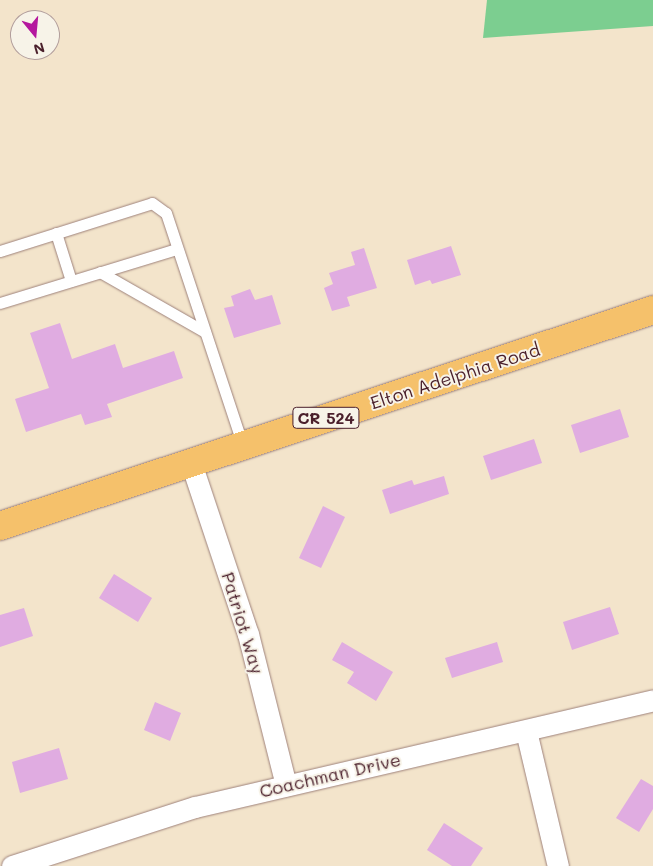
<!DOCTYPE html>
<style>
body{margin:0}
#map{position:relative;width:653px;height:866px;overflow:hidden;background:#f3e4cb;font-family:Mali,sans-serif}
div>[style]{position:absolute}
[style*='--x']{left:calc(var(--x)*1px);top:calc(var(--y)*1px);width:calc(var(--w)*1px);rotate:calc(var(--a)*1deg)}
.green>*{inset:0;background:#7cce90}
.building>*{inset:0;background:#e0ace1}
.roads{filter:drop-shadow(0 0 1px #9e827b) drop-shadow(0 0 1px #9e827b)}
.lane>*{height:11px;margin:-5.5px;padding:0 5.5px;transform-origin:5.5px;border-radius:5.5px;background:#fff}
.street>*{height:21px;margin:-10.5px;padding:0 10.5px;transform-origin:10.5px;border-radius:10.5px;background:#fff}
.primary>*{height:28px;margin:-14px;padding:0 14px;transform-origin:14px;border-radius:14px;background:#f5c16b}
span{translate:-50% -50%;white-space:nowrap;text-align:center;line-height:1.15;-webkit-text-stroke:4px #f7f3e8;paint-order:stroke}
.shield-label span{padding:1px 4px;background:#f7f3e8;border:1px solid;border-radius:4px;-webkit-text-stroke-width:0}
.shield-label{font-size:16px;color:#4a1f2b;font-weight:700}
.street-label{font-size:18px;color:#4a1f2b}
.north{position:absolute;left:10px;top:10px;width:50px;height:50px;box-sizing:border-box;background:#f7f3e8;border:1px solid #b29e9c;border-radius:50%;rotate:163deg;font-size:14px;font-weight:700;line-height:20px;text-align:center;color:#4a1f2b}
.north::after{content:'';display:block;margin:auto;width:18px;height:22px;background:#b5179e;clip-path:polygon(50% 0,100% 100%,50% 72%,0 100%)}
</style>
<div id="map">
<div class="green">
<i style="clip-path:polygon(487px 0,653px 0,653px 26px,483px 38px)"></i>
</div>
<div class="building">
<i style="clip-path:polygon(451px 246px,461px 275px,432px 284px,430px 280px,415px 285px,407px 260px)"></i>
<i style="clip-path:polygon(364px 248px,377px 288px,347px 297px,350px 306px,332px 311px,324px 288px,333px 284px,329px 273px,355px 265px,351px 252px)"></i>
<i style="clip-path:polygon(250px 289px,255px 300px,272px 295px,281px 324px,234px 338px,224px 308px,234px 306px,231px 296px)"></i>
<i style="clip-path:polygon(60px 323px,72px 359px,115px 344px,123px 368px,174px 351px,183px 378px,107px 404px,112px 417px,85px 425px,81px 414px,26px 432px,15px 399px,49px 388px,30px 333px)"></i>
<i style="clip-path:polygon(620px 409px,629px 437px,580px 453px,571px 425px)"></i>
<i style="clip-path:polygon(534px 439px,542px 463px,491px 480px,483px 456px)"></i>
<i style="clip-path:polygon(444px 476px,449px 494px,390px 514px,382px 490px,412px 480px,414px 485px)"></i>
<i style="clip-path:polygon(323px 506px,345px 517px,321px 568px,299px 558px)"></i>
<i style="clip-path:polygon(114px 574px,152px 598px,138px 622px,99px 598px)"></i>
<i style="clip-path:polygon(610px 607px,619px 634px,572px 650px,563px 622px)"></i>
<i style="clip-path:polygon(24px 608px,33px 636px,0 647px,0 615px)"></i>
<i style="clip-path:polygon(342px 642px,393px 672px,376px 701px,347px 683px,354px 672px,332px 660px)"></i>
<i style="clip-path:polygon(497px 642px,503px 662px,452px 678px,445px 658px)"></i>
<i style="clip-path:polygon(155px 702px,181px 713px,170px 741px,144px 730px)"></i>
<i style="clip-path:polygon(59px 748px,68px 779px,20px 793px,12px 762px)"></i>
<i style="clip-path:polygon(641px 779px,653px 786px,653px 809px,639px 832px,616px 818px)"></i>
<i style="clip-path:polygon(444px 823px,483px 848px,471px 866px,452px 866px,427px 850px)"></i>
</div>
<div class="roads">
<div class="lane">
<i style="--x:56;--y:233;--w:50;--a:72.6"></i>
<i style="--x:0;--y:251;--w:159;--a:-17.5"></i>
<i style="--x:152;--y:203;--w:17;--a:36"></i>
<i style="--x:166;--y:213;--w:245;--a:71.7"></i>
<i style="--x:100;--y:272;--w:121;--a:29.7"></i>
<i style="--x:0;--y:303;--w:185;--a:-17"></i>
</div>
<div class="street">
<i style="--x:191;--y:463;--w:180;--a:71.6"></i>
<i style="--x:248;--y:634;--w:156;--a:75.9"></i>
<i style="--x:526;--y:731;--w:139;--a:76.7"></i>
<i style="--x:12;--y:866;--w:192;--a:-17.9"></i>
<i style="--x:195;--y:807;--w:470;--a:-13.1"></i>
</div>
<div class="primary">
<i style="--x:0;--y:526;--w:688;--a:-18.3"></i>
</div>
</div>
<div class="shield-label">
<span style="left:326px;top:418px">CR 524</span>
</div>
<div class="street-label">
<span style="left:455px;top:376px;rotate:-18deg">Elton Adelphia Road</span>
<span style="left:243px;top:623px;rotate:73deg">Patriot Way</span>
<span style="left:330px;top:775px;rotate:-13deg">Coachman Drive</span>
</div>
<div class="north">N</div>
</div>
